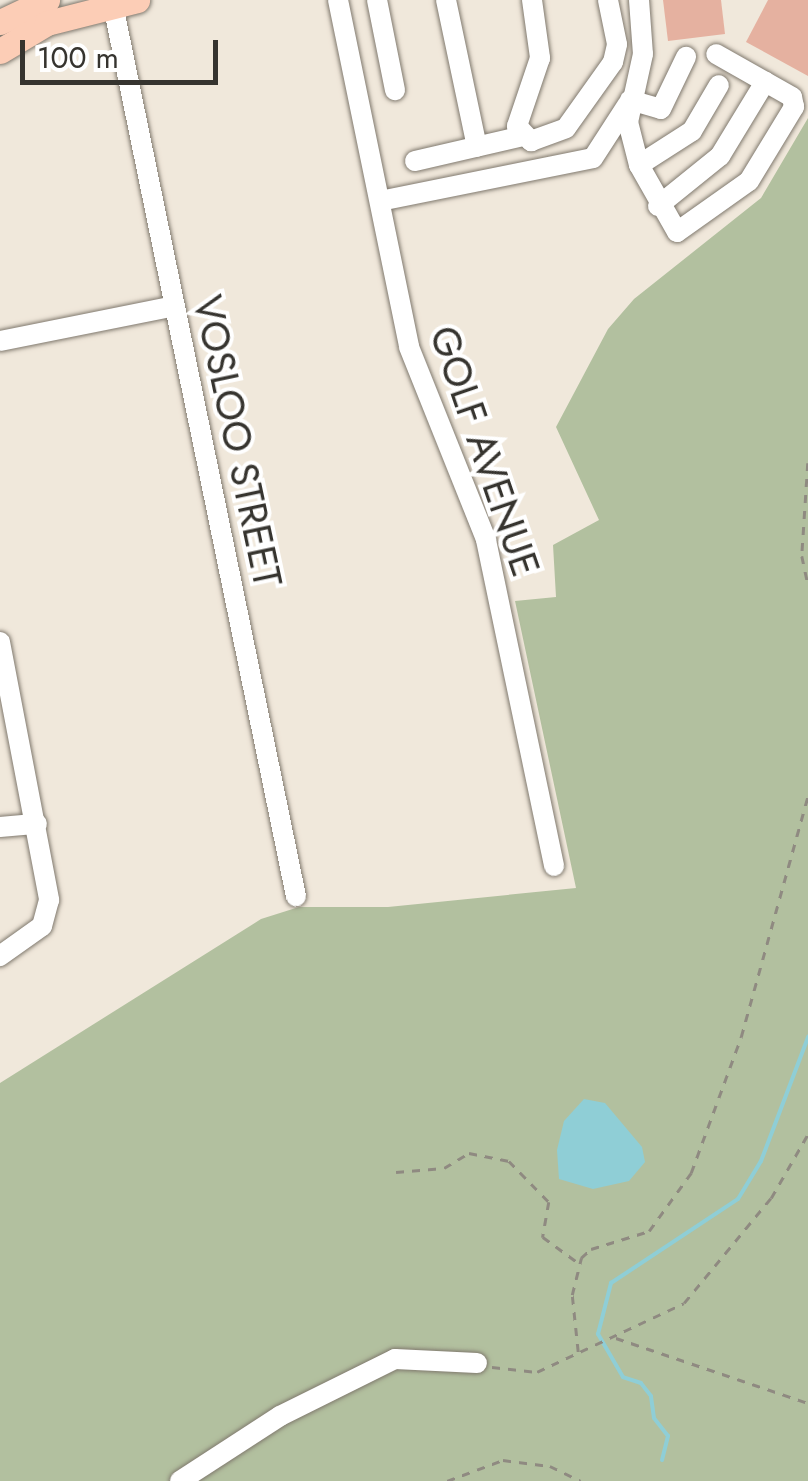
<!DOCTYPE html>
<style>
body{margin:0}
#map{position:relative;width:808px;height:1481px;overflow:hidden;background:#f0e8db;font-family:Jost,sans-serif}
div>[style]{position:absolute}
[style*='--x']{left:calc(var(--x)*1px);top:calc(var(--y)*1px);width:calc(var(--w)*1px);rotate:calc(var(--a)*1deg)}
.green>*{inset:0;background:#b2c09f}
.water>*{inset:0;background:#8fced6}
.stream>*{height:4px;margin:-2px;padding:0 2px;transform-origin:2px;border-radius:2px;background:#8fced6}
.building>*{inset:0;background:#e5b1a0}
.path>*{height:2.5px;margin-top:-1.25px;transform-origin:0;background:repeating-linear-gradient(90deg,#8f8a81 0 8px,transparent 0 16px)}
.roads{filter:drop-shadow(0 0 2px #80796e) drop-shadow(0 0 2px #80796e)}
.minor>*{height:20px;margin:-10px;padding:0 10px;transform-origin:10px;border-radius:10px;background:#fff}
.major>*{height:25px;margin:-12.5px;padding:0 12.5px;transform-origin:12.5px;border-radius:12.5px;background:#fccdb6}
span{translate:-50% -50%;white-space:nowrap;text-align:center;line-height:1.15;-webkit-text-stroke:8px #fff;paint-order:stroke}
.street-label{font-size:40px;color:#36342f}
.scale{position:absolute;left:20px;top:40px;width:198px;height:45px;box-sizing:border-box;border:5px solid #36342f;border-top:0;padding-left:12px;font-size:30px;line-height:35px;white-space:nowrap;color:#36342f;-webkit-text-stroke:8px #fff;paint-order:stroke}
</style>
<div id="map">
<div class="green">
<i style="clip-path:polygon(808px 118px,808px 1481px,0 1481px,0 1083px,261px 919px,299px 907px,388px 907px,576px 888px,515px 601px,556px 597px,553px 545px,599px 520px,556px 427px,608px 329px,634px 299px,761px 198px)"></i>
</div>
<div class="water">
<i style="clip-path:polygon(584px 1099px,605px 1103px,642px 1147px,645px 1162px,629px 1181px,593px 1189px,559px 1179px,557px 1150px,564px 1121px)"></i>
</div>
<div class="stream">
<i style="--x:662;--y:1460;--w:25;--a:-76"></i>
<i style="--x:668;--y:1436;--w:23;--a:-128"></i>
<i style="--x:654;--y:1418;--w:22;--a:-98"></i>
<i style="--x:651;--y:1396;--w:16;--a:-128"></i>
<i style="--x:641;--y:1383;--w:19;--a:-162"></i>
<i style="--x:623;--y:1377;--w:50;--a:-120.2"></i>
<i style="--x:598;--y:1334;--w:53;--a:-75.7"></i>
<i style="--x:611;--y:1283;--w:152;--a:-33.5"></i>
<i style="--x:738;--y:1199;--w:44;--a:-58.8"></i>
<i style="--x:761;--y:1161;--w:133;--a:-69.2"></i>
</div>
<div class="building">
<i style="clip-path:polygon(663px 0,721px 0,725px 34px,668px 41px)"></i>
<i style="clip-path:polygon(768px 0,808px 0,808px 76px,746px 42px)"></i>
</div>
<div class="path">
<i style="--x:808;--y:463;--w:93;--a:93.7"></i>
<i style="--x:802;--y:556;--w:29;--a:78"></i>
<i style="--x:396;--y:1172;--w:48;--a:-4.8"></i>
<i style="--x:444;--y:1168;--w:29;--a:-31"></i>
<i style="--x:469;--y:1153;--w:41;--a:11.3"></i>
<i style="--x:509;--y:1161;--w:57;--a:45.7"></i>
<i style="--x:549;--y:1202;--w:36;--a:100"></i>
<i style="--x:543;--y:1237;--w:42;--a:36.3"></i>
<i style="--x:616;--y:1338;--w:203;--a:18.7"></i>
<i style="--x:578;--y:1352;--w:57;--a:-96"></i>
<i style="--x:572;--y:1295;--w:38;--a:-76"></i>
<i style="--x:581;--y:1258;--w:13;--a:-42"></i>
<i style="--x:591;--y:1249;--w:61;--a:-17.2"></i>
<i style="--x:649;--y:1231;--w:72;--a:-54.1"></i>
<i style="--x:691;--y:1173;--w:145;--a:-69.8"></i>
<i style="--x:741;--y:1037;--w:250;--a:-74.5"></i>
<i style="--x:492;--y:1367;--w:45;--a:6.3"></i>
<i style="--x:537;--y:1372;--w:162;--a:-25.1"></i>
<i style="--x:684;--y:1303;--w:136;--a:-50.4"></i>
<i style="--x:771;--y:1198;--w:74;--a:-60"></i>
<i style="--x:447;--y:1481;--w:60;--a:-20.6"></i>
<i style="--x:503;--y:1460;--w:47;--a:7.3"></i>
<i style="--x:550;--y:1466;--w:34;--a:26"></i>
</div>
<div class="roads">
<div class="minor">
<i style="--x:112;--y:0;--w:915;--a:78.4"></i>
<i style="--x:338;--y:0;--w:354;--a:78.4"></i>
<i style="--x:409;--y:347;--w:208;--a:68.2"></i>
<i style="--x:486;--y:540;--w:333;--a:78.2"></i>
<i style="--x:377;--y:0;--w:92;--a:78.7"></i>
<i style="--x:446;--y:0;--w:150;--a:78.1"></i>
<i style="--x:532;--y:0;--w:59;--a:82.1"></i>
<i style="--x:540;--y:58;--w:72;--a:108.7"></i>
<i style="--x:517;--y:126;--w:21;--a:47"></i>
<i style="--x:531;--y:141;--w:37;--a:-20"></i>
<i style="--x:566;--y:128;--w:81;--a:-54.5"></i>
<i style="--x:613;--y:62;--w:18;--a:-77"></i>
<i style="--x:617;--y:44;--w:45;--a:-101.6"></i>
<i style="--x:639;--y:0;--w:54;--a:85.8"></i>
<i style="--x:643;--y:54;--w:70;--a:102.4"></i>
<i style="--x:628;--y:122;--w:44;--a:75.7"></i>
<i style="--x:639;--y:165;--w:77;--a:60.4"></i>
<i style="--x:677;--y:232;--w:88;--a:-35.3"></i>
<i style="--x:749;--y:181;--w:87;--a:-58.7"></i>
<i style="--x:794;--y:107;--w:10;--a:-101"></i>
<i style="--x:792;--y:97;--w:87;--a:-150.5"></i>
<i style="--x:630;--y:100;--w:32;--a:16"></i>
<i style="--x:661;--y:109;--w:58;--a:-64.3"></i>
<i style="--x:415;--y:161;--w:111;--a:-13"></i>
<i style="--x:639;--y:165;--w:63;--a:-32.7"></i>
<i style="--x:692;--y:131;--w:53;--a:-59.6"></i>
<i style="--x:380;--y:201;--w:217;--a:-11.4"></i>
<i style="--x:593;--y:158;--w:64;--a:-57.1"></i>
<i style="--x:658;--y:206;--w:80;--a:-38.9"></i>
<i style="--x:720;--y:156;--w:87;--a:-58.7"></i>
<i style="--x:0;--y:341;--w:178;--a:-11.3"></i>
<i style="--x:0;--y:642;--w:263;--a:79.2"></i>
<i style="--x:49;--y:900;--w:27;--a:105"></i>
<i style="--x:42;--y:926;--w:52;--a:144.5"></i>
<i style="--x:0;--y:827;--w:37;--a:-5"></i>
<i style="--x:180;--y:1481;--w:119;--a:-33"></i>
<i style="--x:280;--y:1416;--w:128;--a:-26.4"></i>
<i style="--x:395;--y:1359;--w:82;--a:2.8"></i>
</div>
<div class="major">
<i style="--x:0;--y:22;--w:52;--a:-25.1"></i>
<i style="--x:0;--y:51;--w:55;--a:-30.8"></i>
<i style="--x:47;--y:23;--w:93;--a:-14.3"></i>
</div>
</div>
<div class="street-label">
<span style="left:238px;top:441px;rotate:78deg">VOSLOO STREET</span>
<span style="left:485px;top:451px;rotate:71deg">GOLF AVENUE</span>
</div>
<div class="scale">100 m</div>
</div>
